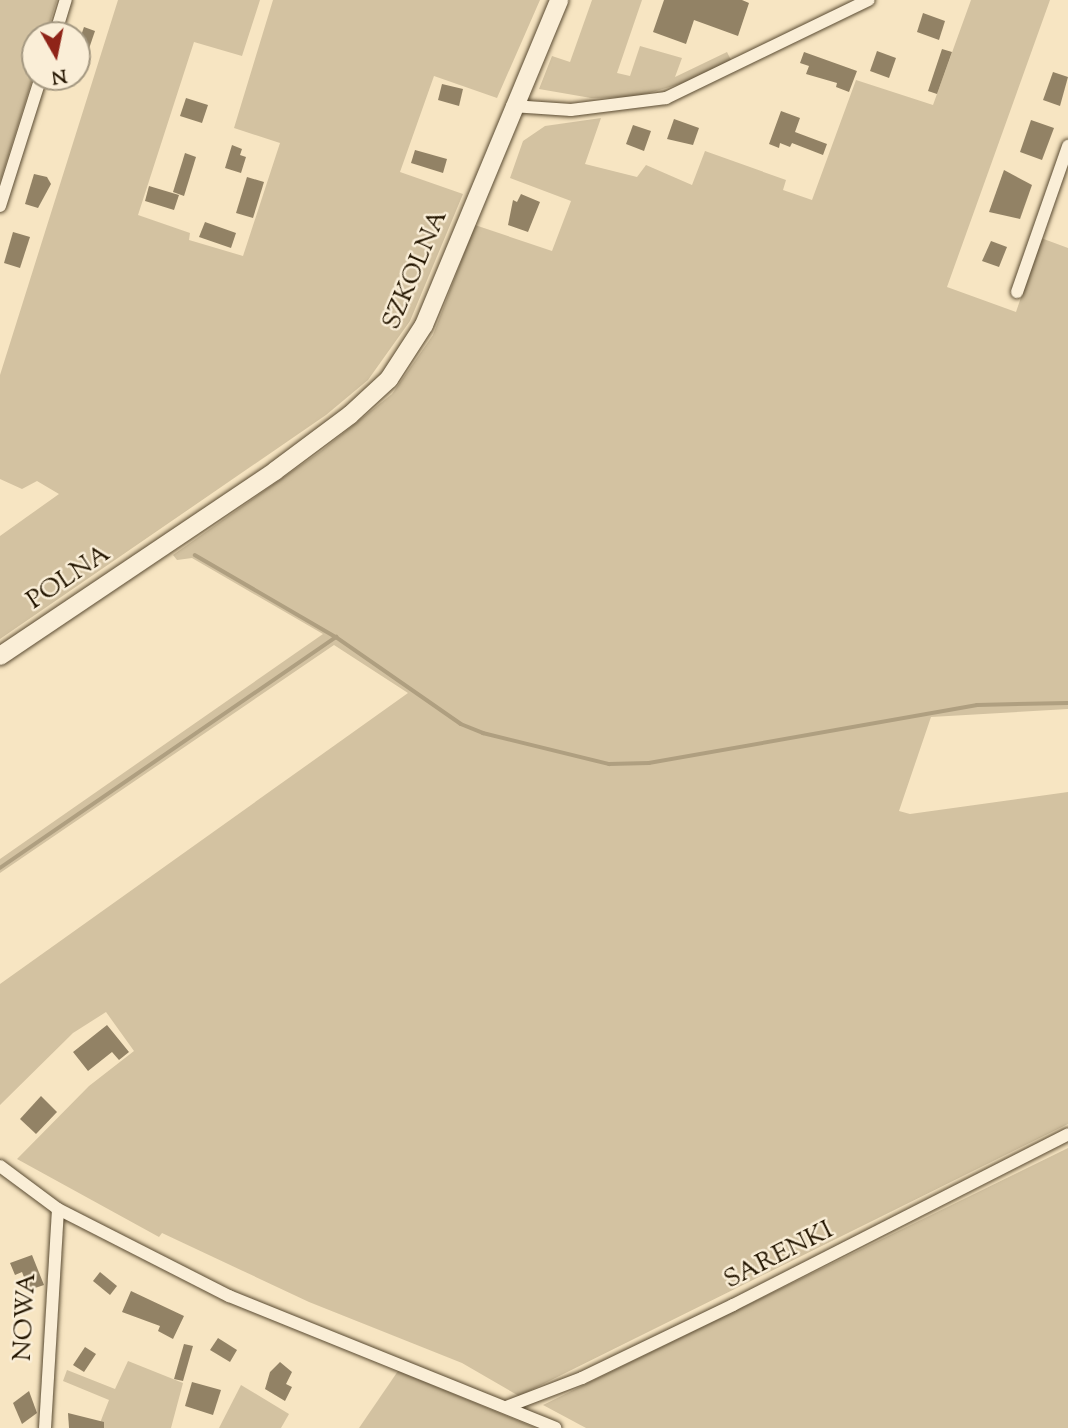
<!DOCTYPE html>
<style>
body{margin:0}
#map{position:relative;width:1068px;height:1428px;overflow:hidden;background:#f7e5c2;font-family:"Sorts Mill Goudy",serif}
div>[style]{position:absolute}
[style*='--x']{left:calc(var(--x)*1px);top:calc(var(--y)*1px);width:calc(var(--w)*1px);rotate:calc(var(--a)*1deg)}
.green>*{inset:0;background:#d3c2a1}
.stream>*{height:3.5px;margin:-1.75px;padding:0 1.75px;transform-origin:1.75px;border-radius:1.75px;background:#af9f80}
.building>*{inset:0;background:#928265}
.roads{filter:drop-shadow(0 0 2px #594a31) drop-shadow(0 0 2px #594a31)}
.street>*{height:12px;margin:-6px;padding:0 6px;transform-origin:6px;border-radius:6px;background:#faeed7}
.secondary>*{height:18px;margin:-9px;padding:0 9px;transform-origin:9px;border-radius:9px;background:#faeed7}
span{translate:-50% -50%;white-space:nowrap;text-align:center;line-height:1.15;-webkit-text-stroke:5px #faeed7;paint-order:stroke}
.street-label{font-size:26px;color:#241601}
.north{position:absolute;left:21px;top:21px;width:70px;height:70px;box-sizing:border-box;background:#faeed7;border:2px solid #a49881;border-radius:50%;rotate:171deg;font-size:19px;font-weight:700;line-height:28px;text-align:center;color:#241601}
.north::after{content:'';display:block;margin:auto;width:24px;height:32px;background:#8f2418;clip-path:polygon(50% 0,100% 100%,50% 72%,0 100%)}
</style>
<div id="map">
<div class="green">
<i style="clip-path:polygon(0 0,57px 0,46px 35px,35px 35px,35px 71px,0 182px)"></i>
<i style="clip-path:polygon(118px 0,260px 0,242px 56px,194px 42px,138px 215px,190px 233px,189px 240px,243px 256px,280px 143px,234px 128px,273px 0,540px 0,497px 98px,434px 76px,400px 172px,463px 194px,410px 321px,368px 380px,326px 415px,0 639px,0 536px,59px 494px,37px 481px,22px 489px,0 479px,0 375px)"></i>
<i style="clip-path:polygon(592px 0,642px 0,617px 73px,630px 76px,640px 46px,682px 58px,675px 77px,727px 52px,732px 62px,687px 82px,635px 97px,591px 98px,539px 89px,552px 56px,570px 62px)"></i>
<i style="clip-path:polygon(971px 0,1050px 0,947px 287px,1016px 312px,1041px 238px,1068px 248px,1068px 709px,931px 717px,899px 811px,910px 814px,1068px 792px,1068px 1124px,519px 1396px,462px 1363px,309px 1302px,162px 1233px,159px 1237px,17px 1159px,89px 1086px,134px 1051px,106px 1012px,73px 1033px,0 1105px,0 984px,408px 693px,334px 645px,0 873px,0 859px,323px 634px,192px 558px,177px 560px,173px 555px,321px 451px,392px 394px,433px 335px,475px 225px,552px 251px,571px 201px,510px 178px,523px 141px,545px 126px,601px 118px,585px 164px,637px 177px,646px 165px,692px 185px,705px 151px,786px 180px,783px 190px,812px 200px,856px 80px,933px 105px)"></i>
<i style="clip-path:polygon(1068px 1148px,1068px 1428px,586px 1428px,543px 1405px)"></i>
<i style="clip-path:polygon(128px 1361px,183px 1383px,171px 1428px,98px 1428px,109px 1400px,63px 1381px,67px 1370px,115px 1389px)"></i>
<i style="clip-path:polygon(398px 1371px,536px 1428px,359px 1428px)"></i>
<i style="clip-path:polygon(241px 1385px,289px 1414px,281px 1428px,219px 1428px)"></i>
</div>
<div class="stream">
<i style="--x:195;--y:555;--w:163;--a:30.2"></i>
<i style="--x:336;--y:637;--w:152;--a:34.8"></i>
<i style="--x:461;--y:724;--w:24;--a:22"></i>
<i style="--x:483;--y:733;--w:130;--a:13.8"></i>
<i style="--x:609;--y:764;--w:40;--a:-1.4"></i>
<i style="--x:649;--y:763;--w:333;--a:-10"></i>
<i style="--x:977;--y:705;--w:91;--a:-1.3"></i>
<i style="--x:0;--y:868;--w:408;--a:-34.5"></i>
</div>
<div class="building">
<i style="clip-path:polygon(664px 0,742px 0,749px 3px,738px 36px,694px 20px,686px 44px,653px 32px)"></i>
<i style="clip-path:polygon(923px 13px,945px 21px,939px 40px,917px 32px)"></i>
<i style="clip-path:polygon(84px 27px,95px 31px,79px 78px,77px 47px)"></i>
<i style="clip-path:polygon(942px 49px,952px 52px,937px 94px,928px 91px)"></i>
<i style="clip-path:polygon(877px 51px,896px 58px,889px 78px,870px 71px)"></i>
<i style="clip-path:polygon(804px 52px,857px 71px,849px 92px,836px 87px,837px 83px,806px 74px,809px 66px,800px 63px)"></i>
<i style="clip-path:polygon(1053px 72px,1068px 77px,1060px 106px,1043px 100px)"></i>
<i style="clip-path:polygon(442px 84px,463px 89px,459px 106px,438px 100px)"></i>
<i style="clip-path:polygon(186px 98px,208px 105px,202px 123px,180px 116px)"></i>
<i style="clip-path:polygon(781px 111px,800px 118px,795px 132px,827px 144px,823px 155px,792px 143px,790px 147px,780px 143px,779px 148px,769px 144px)"></i>
<i style="clip-path:polygon(674px 119px,699px 128px,693px 145px,667px 139px)"></i>
<i style="clip-path:polygon(1031px 120px,1054px 128px,1042px 160px,1020px 152px)"></i>
<i style="clip-path:polygon(633px 125px,651px 131px,644px 151px,626px 144px)"></i>
<i style="clip-path:polygon(232px 145px,242px 149px,240px 155px,246px 157px,241px 173px,225px 168px)"></i>
<i style="clip-path:polygon(415px 150px,447px 159px,443px 173px,411px 163px)"></i>
<i style="clip-path:polygon(185px 153px,196px 157px,184px 196px,173px 192px)"></i>
<i style="clip-path:polygon(1004px 170px,1032px 185px,1020px 219px,989px 212px)"></i>
<i style="clip-path:polygon(34px 174px,47px 177px,51px 184px,38px 208px,25px 204px)"></i>
<i style="clip-path:polygon(247px 177px,264px 182px,253px 218px,236px 213px)"></i>
<i style="clip-path:polygon(149px 186px,179px 195px,174px 210px,145px 201px)"></i>
<i style="clip-path:polygon(521px 194px,540px 202px,528px 232px,508px 225px,513px 200px,517px 202px)"></i>
<i style="clip-path:polygon(205px 222px,236px 233px,231px 248px,199px 237px)"></i>
<i style="clip-path:polygon(13px 232px,30px 237px,20px 268px,4px 263px)"></i>
<i style="clip-path:polygon(991px 241px,1007px 247px,999px 267px,982px 261px)"></i>
<i style="clip-path:polygon(107px 1025px,129px 1052px,119px 1060px,112px 1052px,88px 1071px,73px 1052px)"></i>
<i style="clip-path:polygon(41px 1096px,57px 1112px,36px 1134px,20px 1119px)"></i>
<i style="clip-path:polygon(32px 1255px,44px 1285px,29px 1290px,22px 1272px,15px 1275px,10px 1263px)"></i>
<i style="clip-path:polygon(100px 1272px,117px 1286px,110px 1295px,93px 1281px)"></i>
<i style="clip-path:polygon(131px 1291px,184px 1316px,173px 1339px,158px 1331px,160px 1326px,122px 1312px)"></i>
<i style="clip-path:polygon(218px 1338px,237px 1350px,230px 1362px,210px 1350px)"></i>
<i style="clip-path:polygon(184px 1344px,193px 1346px,183px 1381px,174px 1379px)"></i>
<i style="clip-path:polygon(85px 1347px,96px 1354px,84px 1372px,73px 1365px)"></i>
<i style="clip-path:polygon(280px 1362px,292px 1372px,286px 1384px,292px 1387px,285px 1401px,265px 1389px,270px 1372px)"></i>
<i style="clip-path:polygon(192px 1382px,221px 1390px,213px 1415px,185px 1406px)"></i>
<i style="clip-path:polygon(29px 1391px,37px 1413px,22px 1424px,13px 1403px)"></i>
<i style="clip-path:polygon(68px 1413px,104px 1422px,104px 1428px,69px 1428px)"></i>
</div>
<div class="roads">
<div class="street">
<i style="--x:55;--y:35;--w:37;--a:-73"></i>
<i style="--x:512;--y:106;--w:59;--a:3.9"></i>
<i style="--x:571;--y:110;--w:96;--a:-7.2"></i>
<i style="--x:666;--y:98;--w:225;--a:-25.8"></i>
<i style="--x:0;--y:206;--w:135;--a:-72.4"></i>
<i style="--x:1017;--y:292;--w:155;--a:-70.7"></i>
<i style="--x:0;--y:1166;--w:72;--a:36.6"></i>
<i style="--x:58;--y:1209;--w:192;--a:27"></i>
<i style="--x:229;--y:1296;--w:352;--a:22"></i>
<i style="--x:506;--y:1407;--w:81;--a:-20.9"></i>
<i style="--x:582;--y:1378;--w:168;--a:-25.8"></i>
<i style="--x:733;--y:1305;--w:376;--a:-27"></i>
<i style="--x:45;--y:1428;--w:219;--a:-86.6"></i>
</div>
<div class="secondary">
<i style="--x:0;--y:656;--w:331;--a:-33.9"></i>
<i style="--x:275;--y:471;--w:94;--a:-36.7"></i>
<i style="--x:350;--y:415;--w:53;--a:-42.7"></i>
<i style="--x:389;--y:379;--w:64;--a:-57.1"></i>
<i style="--x:424;--y:325;--w:352;--a:-67.4"></i>
</div>
</div>
<div class="street-label">
<span style="left:416px;top:270px;rotate:-67deg">SZKOLNA</span>
<span style="left:69px;top:578px;rotate:-34deg">POLNA</span>
<span style="left:779px;top:1256px;rotate:-27deg">SARENKI</span>
<span style="left:26px;top:1317px;rotate:-87deg">NOWA</span>
</div>
<div class="north">N</div>
</div>
